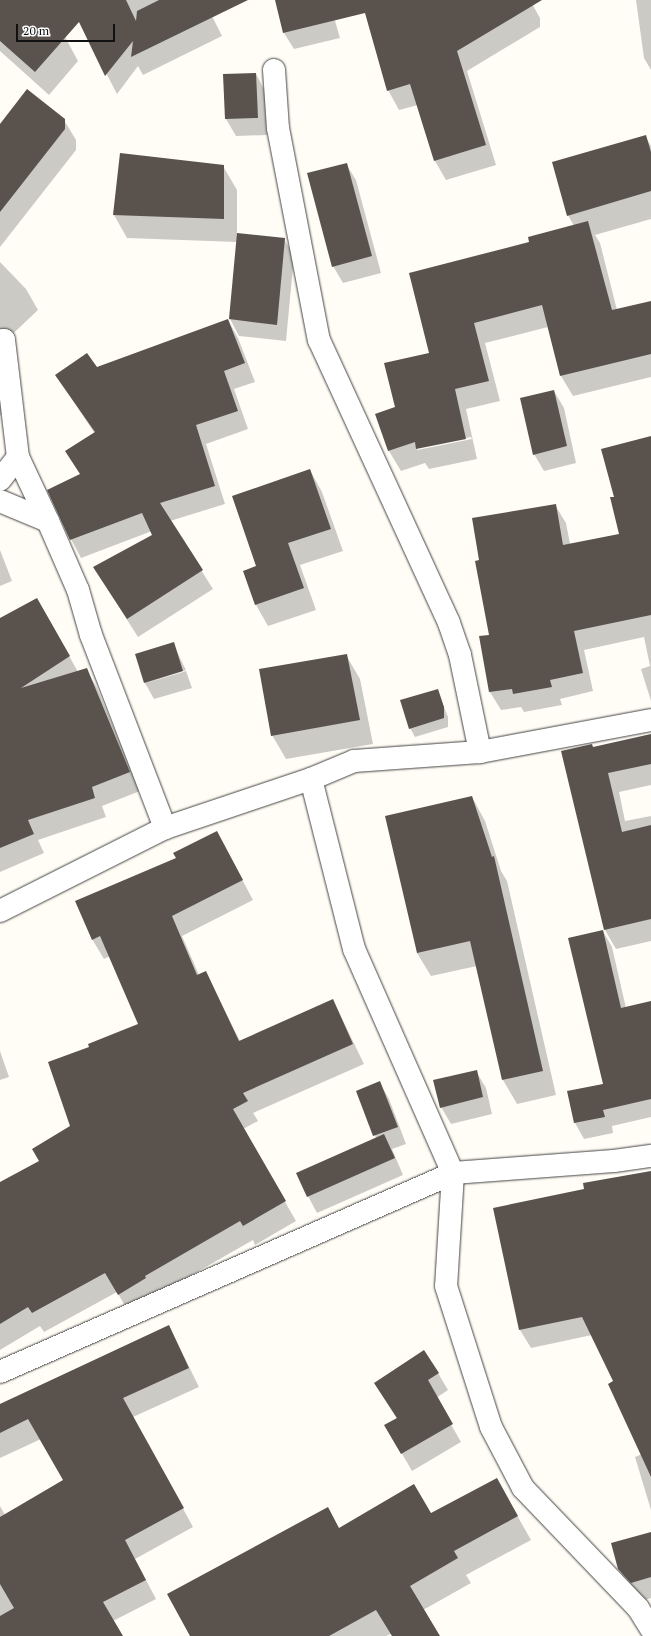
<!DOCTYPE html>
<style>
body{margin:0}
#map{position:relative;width:651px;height:1636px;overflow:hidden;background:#fffdf5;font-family:"PT Serif",serif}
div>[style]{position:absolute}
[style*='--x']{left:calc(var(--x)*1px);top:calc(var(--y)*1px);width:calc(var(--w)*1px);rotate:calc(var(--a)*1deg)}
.shadow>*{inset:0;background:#0003}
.building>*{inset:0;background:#5a524d}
.roads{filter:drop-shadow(0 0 1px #444) drop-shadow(0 0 1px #444)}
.street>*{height:22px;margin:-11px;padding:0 11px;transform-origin:11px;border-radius:11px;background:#fff}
span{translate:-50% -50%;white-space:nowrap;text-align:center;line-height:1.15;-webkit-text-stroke:4px #fff;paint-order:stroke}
.scale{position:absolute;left:16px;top:24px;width:99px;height:18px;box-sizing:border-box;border:2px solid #111;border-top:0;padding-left:5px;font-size:12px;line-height:14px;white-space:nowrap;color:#111;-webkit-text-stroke:3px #fff;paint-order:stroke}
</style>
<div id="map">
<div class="shadow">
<i style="clip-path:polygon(0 0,23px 0,65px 37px,78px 61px,49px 95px,0 51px)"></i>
<i style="clip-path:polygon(68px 0,204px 0,222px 36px,143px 75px,138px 66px,117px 94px)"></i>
<i style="clip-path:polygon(276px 0,329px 0,340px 38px,294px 49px,284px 33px)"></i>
<i style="clip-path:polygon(371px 0,530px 0,540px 18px,540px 27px,467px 71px,496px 165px,446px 180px,435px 161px,418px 105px,399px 110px,388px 90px)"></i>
<i style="clip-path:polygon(636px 0,651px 0,651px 70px,644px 58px)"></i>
<i style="clip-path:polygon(256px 74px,265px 91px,267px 135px,236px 136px,226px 119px,224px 75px)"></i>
<i style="clip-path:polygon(64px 120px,76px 140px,76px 150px,0 247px,0 125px)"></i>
<i style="clip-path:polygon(evenodd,645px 136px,651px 146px,651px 219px,595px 235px,600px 243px,617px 310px,651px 302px,651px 377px,573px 396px,561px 376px,548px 327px,485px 343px,500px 401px,466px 409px,477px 459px,429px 469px,425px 463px,401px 471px,389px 451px,376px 414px,396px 407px,430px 353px,531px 242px,574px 226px,568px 215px,645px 136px,471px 437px,472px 439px,417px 450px,417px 448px,471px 437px)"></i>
<i style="clip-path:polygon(346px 164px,356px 180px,381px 273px,343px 283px,333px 266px)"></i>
<i style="clip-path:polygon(223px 166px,237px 190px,237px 234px,284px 239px,294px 256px,286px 341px,239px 336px,230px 319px,237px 242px,127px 238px,114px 215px)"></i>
<i style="clip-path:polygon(0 262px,26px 289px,38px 310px,0 346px)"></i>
<i style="clip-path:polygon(228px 320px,238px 338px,255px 382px,234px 389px,248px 429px,206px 444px,225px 504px,170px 521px,213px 589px,138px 637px,94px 568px,153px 535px,152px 531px,81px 558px,71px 539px,81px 475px,95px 434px,56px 375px,96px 368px)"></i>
<i style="clip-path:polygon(0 386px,6px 409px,0 416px)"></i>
<i style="clip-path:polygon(554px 391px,564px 408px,576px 463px,544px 471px,534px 454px)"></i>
<i style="clip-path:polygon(651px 437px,651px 701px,641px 669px,650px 666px,644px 637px,584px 650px,593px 691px,560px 699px,562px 705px,524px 712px,521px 707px,501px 710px,490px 692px,490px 636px,480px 561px,555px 505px,566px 523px,570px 544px,621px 535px,615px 497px)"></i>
<i style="clip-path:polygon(310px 470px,322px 492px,343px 551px,300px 565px,316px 610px,268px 626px,256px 605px,258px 567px)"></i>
<i style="clip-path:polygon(0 550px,12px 581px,0 586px)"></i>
<i style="clip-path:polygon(48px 618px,78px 672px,86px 669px,97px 688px,140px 791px,102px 806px,106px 817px,38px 840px,44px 853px,0 872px,0 619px)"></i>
<i style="clip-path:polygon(173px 644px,186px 670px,147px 683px,186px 671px,192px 688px,154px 699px,145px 683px)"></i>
<i style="clip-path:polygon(346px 655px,360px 679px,373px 744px,286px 759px,272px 735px)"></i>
<i style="clip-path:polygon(437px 690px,448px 717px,448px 727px,415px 737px,410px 728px)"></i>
<i style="clip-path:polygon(651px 735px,651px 785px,619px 792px,625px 821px,651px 816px,651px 941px,616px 949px,605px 930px,593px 748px)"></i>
<i style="clip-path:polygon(472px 797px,485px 821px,501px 871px,507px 881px,556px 1095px,517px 1104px,503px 1080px,477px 966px,431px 976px,417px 953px)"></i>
<i style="clip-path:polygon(217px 832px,253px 900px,182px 936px,199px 975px,205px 972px,240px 1041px,333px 1000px,364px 1064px,253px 1113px,258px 1121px,243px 1129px,296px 1221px,255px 1245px,253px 1240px,155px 1296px,130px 1314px,117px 1292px,44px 1332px,40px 1326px,0 1350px,0 1184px,41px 1161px,72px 1127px,90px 1048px,140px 1025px,110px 956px,104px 959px,92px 939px,177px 858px)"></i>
<i style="clip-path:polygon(603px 931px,612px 947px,626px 1008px,651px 1002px,651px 1117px,612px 1126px,613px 1133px,584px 1139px,575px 1123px,568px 1092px,604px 1084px)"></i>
<i style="clip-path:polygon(0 1051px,9px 1077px,0 1080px)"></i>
<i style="clip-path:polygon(476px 1071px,486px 1088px,492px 1114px,451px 1124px,441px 1107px)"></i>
<i style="clip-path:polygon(380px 1083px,389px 1099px,406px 1144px,392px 1149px,403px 1175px,317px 1213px,308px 1196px,376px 1138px,357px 1091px)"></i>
<i style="clip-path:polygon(651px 1174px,651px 1510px,635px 1457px,642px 1454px,615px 1382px,592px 1335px,531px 1348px,520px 1330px,585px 1190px)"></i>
<i style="clip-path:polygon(169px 1326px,199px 1387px,133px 1417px,193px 1527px,135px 1559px,156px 1599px,113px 1621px,122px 1636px,0 1636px,0 1506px,5px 1515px,65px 1481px,41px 1439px,0 1458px,0 1404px)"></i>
<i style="clip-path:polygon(438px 1373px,448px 1390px,436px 1398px,461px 1442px,412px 1471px,386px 1426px,397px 1419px,375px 1384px)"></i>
<i style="clip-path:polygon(510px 1503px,531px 1540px,466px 1575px,471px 1583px,423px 1610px,439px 1636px,392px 1636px,391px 1634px,386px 1636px,192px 1636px,339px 1529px)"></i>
<i style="clip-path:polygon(651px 1533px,651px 1598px,642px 1601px,630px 1588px,619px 1569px)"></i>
</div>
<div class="building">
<i style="clip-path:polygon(0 0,126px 0,136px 21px,137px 11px,159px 0,248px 0,131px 57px,133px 41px,105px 76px,79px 22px,35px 72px,0 41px)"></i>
<i style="clip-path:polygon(275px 0,542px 0,457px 51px,486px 145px,434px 161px,410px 84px,387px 91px,365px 13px,283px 33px)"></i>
<i style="clip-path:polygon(256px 73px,258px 118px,225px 119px,223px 74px)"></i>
<i style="clip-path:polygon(27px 89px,65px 119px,65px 129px,0 212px,0 124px)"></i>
<i style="clip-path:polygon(646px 135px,651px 152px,651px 191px,567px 216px,552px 162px)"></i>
<i style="clip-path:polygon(120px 153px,224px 165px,224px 219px,113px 215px)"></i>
<i style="clip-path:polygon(347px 163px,372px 256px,332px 267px,307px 173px)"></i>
<i style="clip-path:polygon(588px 221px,612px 310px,651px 301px,651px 354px,560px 376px,542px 305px,474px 323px,489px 381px,455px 389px,466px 439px,416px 449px,415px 442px,388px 451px,375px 414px,395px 407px,384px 363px,429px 353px,409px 273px,529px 242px,528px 237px)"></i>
<i style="clip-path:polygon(237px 233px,285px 238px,277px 325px,229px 319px)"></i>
<i style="clip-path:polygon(228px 319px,245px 363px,224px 371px,238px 411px,196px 425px,215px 486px,160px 503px,203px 570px,127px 619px,93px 567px,152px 535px,142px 513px,70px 540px,47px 490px,80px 474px,65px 451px,95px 432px,55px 375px,87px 353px,97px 367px)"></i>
<i style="clip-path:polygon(554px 390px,567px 446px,533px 455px,520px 398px)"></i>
<i style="clip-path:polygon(651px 436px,651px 615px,574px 631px,583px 673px,550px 680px,552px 687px,513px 694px,512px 689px,489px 692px,479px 636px,489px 635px,475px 561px,479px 560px,472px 518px,556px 504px,563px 545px,619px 534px,610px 497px,614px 497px,601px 449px)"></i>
<i style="clip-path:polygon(310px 469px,331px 529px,288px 543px,304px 588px,255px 605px,243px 571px,256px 566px,232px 496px)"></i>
<i style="clip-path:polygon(37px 598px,70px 656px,21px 688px,87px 668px,130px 772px,92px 787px,95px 798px,28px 820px,34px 834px,0 848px,0 618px)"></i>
<i style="clip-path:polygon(174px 642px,183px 671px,144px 683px,135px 654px)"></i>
<i style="clip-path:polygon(347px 654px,360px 720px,271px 736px,259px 669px)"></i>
<i style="clip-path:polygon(438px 689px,444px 707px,444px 718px,409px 729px,400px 700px)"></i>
<i style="clip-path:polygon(651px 734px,651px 764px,608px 773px,622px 832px,651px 825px,651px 919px,604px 930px,561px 751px,592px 744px,593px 747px)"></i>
<i style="clip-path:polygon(472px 796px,492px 857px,494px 856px,543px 1071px,502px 1080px,470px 941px,417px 953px,385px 816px)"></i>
<i style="clip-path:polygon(217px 831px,243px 880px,172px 916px,197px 975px,206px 971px,239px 1041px,333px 999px,353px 1044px,243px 1093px,248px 1101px,233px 1109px,286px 1201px,243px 1226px,240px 1221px,145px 1276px,146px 1278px,118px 1295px,105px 1273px,32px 1313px,28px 1307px,0 1324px,0 1182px,39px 1161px,32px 1149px,70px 1126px,48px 1062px,89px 1047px,88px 1044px,138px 1024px,100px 936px,92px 940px,75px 901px,176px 858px,173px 853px)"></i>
<i style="clip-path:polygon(603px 930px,621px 1008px,651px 1001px,651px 1099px,603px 1110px,605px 1117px,574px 1123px,567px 1091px,603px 1084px,568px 938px)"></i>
<i style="clip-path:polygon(477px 1070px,483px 1097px,440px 1108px,433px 1080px)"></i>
<i style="clip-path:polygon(380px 1081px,398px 1127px,373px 1136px,356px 1091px)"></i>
<i style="clip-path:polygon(384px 1134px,395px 1158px,307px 1197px,296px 1173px)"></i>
<i style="clip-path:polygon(651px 1171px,651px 1477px,608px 1384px,613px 1381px,582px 1317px,519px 1330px,493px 1208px,584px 1189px,583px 1183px)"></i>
<i style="clip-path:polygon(169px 1325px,189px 1368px,123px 1398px,184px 1508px,125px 1540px,146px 1580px,103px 1602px,123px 1636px,0 1636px,0 1616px,14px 1608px,0 1584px,0 1517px,63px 1480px,28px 1419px,0 1433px,0 1404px)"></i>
<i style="clip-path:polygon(424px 1350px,439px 1373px,428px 1380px,453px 1424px,401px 1454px,384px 1425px,397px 1418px,374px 1383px)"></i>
<i style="clip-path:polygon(497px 1478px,518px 1516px,454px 1551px,458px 1558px,410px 1586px,440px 1636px,392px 1636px,376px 1610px,329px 1636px,190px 1636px,167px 1594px,328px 1507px,339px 1528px,414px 1484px,431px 1513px)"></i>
<i style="clip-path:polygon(651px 1532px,651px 1577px,631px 1583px,618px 1569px,611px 1543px)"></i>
</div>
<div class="roads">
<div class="street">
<i style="--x:274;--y:70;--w:58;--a:86.1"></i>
<i style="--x:278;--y:128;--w:216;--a:79.1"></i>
<i style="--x:319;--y:340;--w:311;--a:65.3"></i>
<i style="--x:449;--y:623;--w:34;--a:71"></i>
<i style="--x:460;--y:655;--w:99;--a:78.3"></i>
<i style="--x:0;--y:341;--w:4;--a:-14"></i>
<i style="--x:4;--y:340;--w:118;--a:83.2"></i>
<i style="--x:18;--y:457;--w:29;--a:128"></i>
<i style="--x:18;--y:457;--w:71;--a:64.9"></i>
<i style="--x:0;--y:501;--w:52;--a:22.6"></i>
<i style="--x:48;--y:521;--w:75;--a:66.5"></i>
<i style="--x:78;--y:590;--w:47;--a:73.9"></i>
<i style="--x:91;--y:635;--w:207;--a:69"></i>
<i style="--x:311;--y:779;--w:175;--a:75.8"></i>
<i style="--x:354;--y:949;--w:245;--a:66.2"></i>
<i style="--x:453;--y:1173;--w:113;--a:93.5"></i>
<i style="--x:446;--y:1286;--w:148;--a:72.3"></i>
<i style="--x:491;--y:1427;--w:69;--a:62.3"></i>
<i style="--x:523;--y:1488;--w:166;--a:46.2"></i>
<i style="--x:638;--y:1608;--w:25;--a:58"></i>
<i style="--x:0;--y:911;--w:185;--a:-26.7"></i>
<i style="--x:165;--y:828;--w:154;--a:-18.6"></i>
<i style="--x:311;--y:779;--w:47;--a:-22.7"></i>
<i style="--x:354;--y:761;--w:126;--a:-4.1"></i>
<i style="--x:480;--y:752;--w:174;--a:-10.6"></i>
<i style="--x:0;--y:1372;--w:495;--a:-23.7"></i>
<i style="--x:453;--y:1173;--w:161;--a:-4.3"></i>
<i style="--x:614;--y:1161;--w:37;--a:-8"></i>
</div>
</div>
<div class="scale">20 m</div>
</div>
